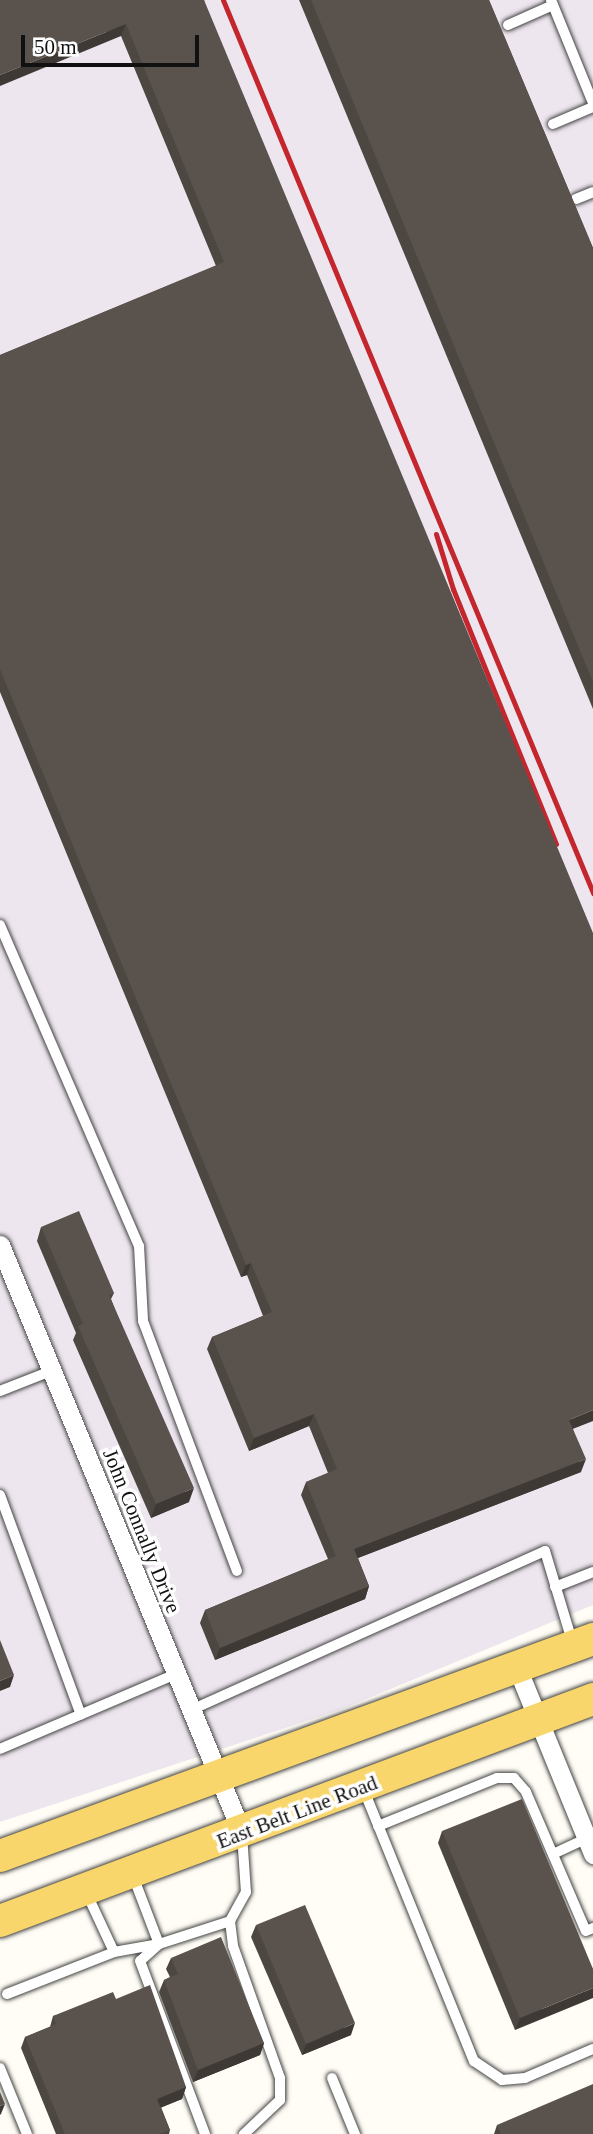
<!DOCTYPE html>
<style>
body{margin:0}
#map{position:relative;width:593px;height:2134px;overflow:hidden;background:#fffdf5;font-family:"Times New Roman",serif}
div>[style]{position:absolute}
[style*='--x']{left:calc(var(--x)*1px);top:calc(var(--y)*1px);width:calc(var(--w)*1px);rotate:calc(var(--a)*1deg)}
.industrial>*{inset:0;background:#eee6ef}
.roads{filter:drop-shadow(0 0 2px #444) drop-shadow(0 0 2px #444)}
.lane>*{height:10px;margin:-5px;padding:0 5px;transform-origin:5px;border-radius:5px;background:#fff}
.street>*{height:19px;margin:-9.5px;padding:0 9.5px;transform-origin:9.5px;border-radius:9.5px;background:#fff}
.primary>*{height:32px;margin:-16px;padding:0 16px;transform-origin:16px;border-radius:16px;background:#f9d66b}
.rail>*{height:5px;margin:-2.5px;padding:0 2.5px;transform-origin:2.5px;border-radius:2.5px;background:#c4262e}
.wall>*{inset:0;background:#4d4742}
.shaded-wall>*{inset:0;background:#3f3936}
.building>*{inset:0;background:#5a524d}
span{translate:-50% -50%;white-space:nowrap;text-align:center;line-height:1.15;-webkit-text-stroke:7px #fff;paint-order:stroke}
.street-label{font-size:21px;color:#111}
.scale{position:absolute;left:21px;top:35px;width:178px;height:32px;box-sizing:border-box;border:4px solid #111;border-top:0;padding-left:9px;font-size:21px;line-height:24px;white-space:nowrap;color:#111;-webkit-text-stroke:5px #fff;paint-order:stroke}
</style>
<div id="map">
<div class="industrial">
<i style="clip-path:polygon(0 0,593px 0,593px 1605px,340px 1710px,0 1822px)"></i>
</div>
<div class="roads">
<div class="lane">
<i style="--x:551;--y:0;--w:111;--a:67.8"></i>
<i style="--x:508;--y:25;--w:49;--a:-24"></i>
<i style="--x:553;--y:124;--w:43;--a:-23"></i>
<i style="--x:576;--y:199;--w:18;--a:-22"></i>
<i style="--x:0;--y:925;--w:350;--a:66.6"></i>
<i style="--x:139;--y:1246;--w:75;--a:86.9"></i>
<i style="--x:143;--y:1321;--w:267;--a:69.4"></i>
<i style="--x:0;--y:1391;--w:55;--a:-21.4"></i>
<i style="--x:0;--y:1495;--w:234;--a:69.8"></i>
<i style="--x:555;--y:1587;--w:41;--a:-21.5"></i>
<i style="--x:191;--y:1710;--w:388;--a:-24.2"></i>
<i style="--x:545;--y:1551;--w:94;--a:73.3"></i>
<i style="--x:0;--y:1749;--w:191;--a:-23.1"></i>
<i style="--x:363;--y:1788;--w:295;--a:67.9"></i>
<i style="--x:474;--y:2061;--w:34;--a:34"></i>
<i style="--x:502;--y:2080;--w:23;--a:-5"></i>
<i style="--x:525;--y:2078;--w:74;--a:-23.1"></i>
<i style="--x:378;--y:1826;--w:128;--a:-22"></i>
<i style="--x:497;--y:1778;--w:17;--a:0"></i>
<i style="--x:514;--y:1778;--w:18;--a:49"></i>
<i style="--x:526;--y:1792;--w:151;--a:66.7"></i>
<i style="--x:586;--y:1931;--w:8;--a:-23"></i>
<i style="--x:242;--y:1834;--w:58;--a:86.1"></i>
<i style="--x:246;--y:1892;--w:33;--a:119"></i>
<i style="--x:230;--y:1921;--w:25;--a:83"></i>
<i style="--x:233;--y:1946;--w:140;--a:70.4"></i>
<i style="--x:280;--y:2078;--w:22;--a:90"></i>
<i style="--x:280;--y:2100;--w:50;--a:136.6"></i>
<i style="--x:553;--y:1854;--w:38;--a:-25"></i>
<i style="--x:133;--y:1876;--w:73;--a:69.1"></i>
<i style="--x:159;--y:1944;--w:25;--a:138"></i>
<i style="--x:140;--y:1961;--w:185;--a:69.4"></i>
<i style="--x:114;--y:1952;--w:46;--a:-10.1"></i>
<i style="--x:159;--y:1944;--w:75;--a:-17.9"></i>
<i style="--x:7;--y:1994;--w:115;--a:-21.4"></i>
<i style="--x:114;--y:1952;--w:64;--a:-115"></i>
<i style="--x:0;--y:2068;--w:71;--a:67.8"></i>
<i style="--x:332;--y:2078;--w:61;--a:67.7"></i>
</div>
<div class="street">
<i style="--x:0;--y:1245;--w:636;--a:67.63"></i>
<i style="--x:518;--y:1670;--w:199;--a:67.8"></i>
</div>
<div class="primary">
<i style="--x:0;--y:1856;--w:631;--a:-20.1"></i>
<i style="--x:0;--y:1921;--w:633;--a:-20.52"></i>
</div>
</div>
<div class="rail">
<i style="--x:223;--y:0;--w:967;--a:67.49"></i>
<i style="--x:436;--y:534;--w:58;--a:72.8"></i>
<i style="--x:453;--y:589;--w:275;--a:68"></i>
</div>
<div class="wall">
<i style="clip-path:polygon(0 0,204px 0,573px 1429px,581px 1472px,358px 1558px,369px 1586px,365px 1599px,215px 1660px,200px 1623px,205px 1610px,328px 1559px,301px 1495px,306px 1482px,328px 1473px,309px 1426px,249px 1451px,207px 1349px,212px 1337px,263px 1316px,247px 1275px,241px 1277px,0 692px,0 355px,216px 266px,121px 36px)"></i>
<i style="clip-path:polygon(299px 0,489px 0,593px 248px,593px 709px)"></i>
<i style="clip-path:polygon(41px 1227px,114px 1293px,111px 1299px,189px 1502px,151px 1518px,73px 1340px,76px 1333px,37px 1241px)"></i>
<i style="clip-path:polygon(442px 1831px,593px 1969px,515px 2030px,438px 1843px)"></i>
<i style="clip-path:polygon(256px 1925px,351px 2035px,302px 2055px,251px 1937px)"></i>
<i style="clip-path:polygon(171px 1958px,264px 2043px,260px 2055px,193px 2082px,159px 1992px,164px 1980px,170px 1977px,166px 1969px)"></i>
<i style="clip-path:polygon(116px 1999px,186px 2087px,182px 2099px,161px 2107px,170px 2130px,169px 2134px,56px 2134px,21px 2048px,25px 2037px,50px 2027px,53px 2016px)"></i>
<i style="clip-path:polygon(497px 2125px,593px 2134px,494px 2134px)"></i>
</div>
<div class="shaded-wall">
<i style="clip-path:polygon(126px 24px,121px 36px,0 86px,0 75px)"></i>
<i style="clip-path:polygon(251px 1263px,247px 1275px,241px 1277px,246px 1265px)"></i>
<i style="clip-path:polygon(593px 1410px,593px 1421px,565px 1432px,569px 1420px)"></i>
<i style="clip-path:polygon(314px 1414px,309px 1426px,249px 1451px,254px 1438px)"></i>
<i style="clip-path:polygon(586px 1459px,581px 1472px,350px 1561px,354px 1549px)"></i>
<i style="clip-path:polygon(194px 1488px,189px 1502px,151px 1518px,156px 1504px)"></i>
<i style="clip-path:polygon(369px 1586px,365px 1599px,215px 1660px,220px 1648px)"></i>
<i style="clip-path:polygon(14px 1675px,10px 1687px,0 1691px,0 1681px)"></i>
<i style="clip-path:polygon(593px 1988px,593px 1998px,515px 2030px,520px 2018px)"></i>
<i style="clip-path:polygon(355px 2023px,351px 2035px,302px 2055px,306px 2044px)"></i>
<i style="clip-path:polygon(264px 2043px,260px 2055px,193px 2082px,198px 2070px)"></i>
<i style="clip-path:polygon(186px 2087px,182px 2099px,153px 2111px,157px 2099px)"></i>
<i style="clip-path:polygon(5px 2104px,1px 2114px,0 2115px,0 2106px)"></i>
</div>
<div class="building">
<i style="clip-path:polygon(0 0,204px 0,593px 933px,593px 1410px,569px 1420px,586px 1459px,354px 1549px,369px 1586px,220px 1648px,205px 1610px,336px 1556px,306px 1482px,337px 1469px,314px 1414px,254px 1438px,212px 1337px,272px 1312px,251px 1263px,246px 1265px,0 669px,0 355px,224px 262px,126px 24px,0 75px)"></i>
<i style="clip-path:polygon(311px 0,489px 0,593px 248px,593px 682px)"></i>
<i style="clip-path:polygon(79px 1211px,114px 1293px,109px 1295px,194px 1488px,156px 1504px,78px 1326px,83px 1324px,41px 1227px)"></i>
<i style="clip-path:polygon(0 1640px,14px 1675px,0 1681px)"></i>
<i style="clip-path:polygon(522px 1799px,593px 1969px,593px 1988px,520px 2018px,442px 1831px)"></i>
<i style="clip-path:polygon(305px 1905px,355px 2023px,306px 2044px,256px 1925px)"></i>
<i style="clip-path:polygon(221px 1937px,264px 2043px,198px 2070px,164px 1980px,178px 1974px,171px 1958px)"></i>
<i style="clip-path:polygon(150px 1985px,186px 2087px,157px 2099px,170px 2130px,160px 2134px,65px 2134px,25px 2037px,56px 2024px,53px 2016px,113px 1992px,116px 1999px)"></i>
<i style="clip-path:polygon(593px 2084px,593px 2134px,501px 2134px,497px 2125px)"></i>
<i style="clip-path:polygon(0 2092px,5px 2104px,0 2106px)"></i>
</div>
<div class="street-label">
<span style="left:142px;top:1531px;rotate:68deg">John Connally Drive</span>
<span style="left:297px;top:1812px;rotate:-21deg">East Belt Line Road</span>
</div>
<div class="scale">50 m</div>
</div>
